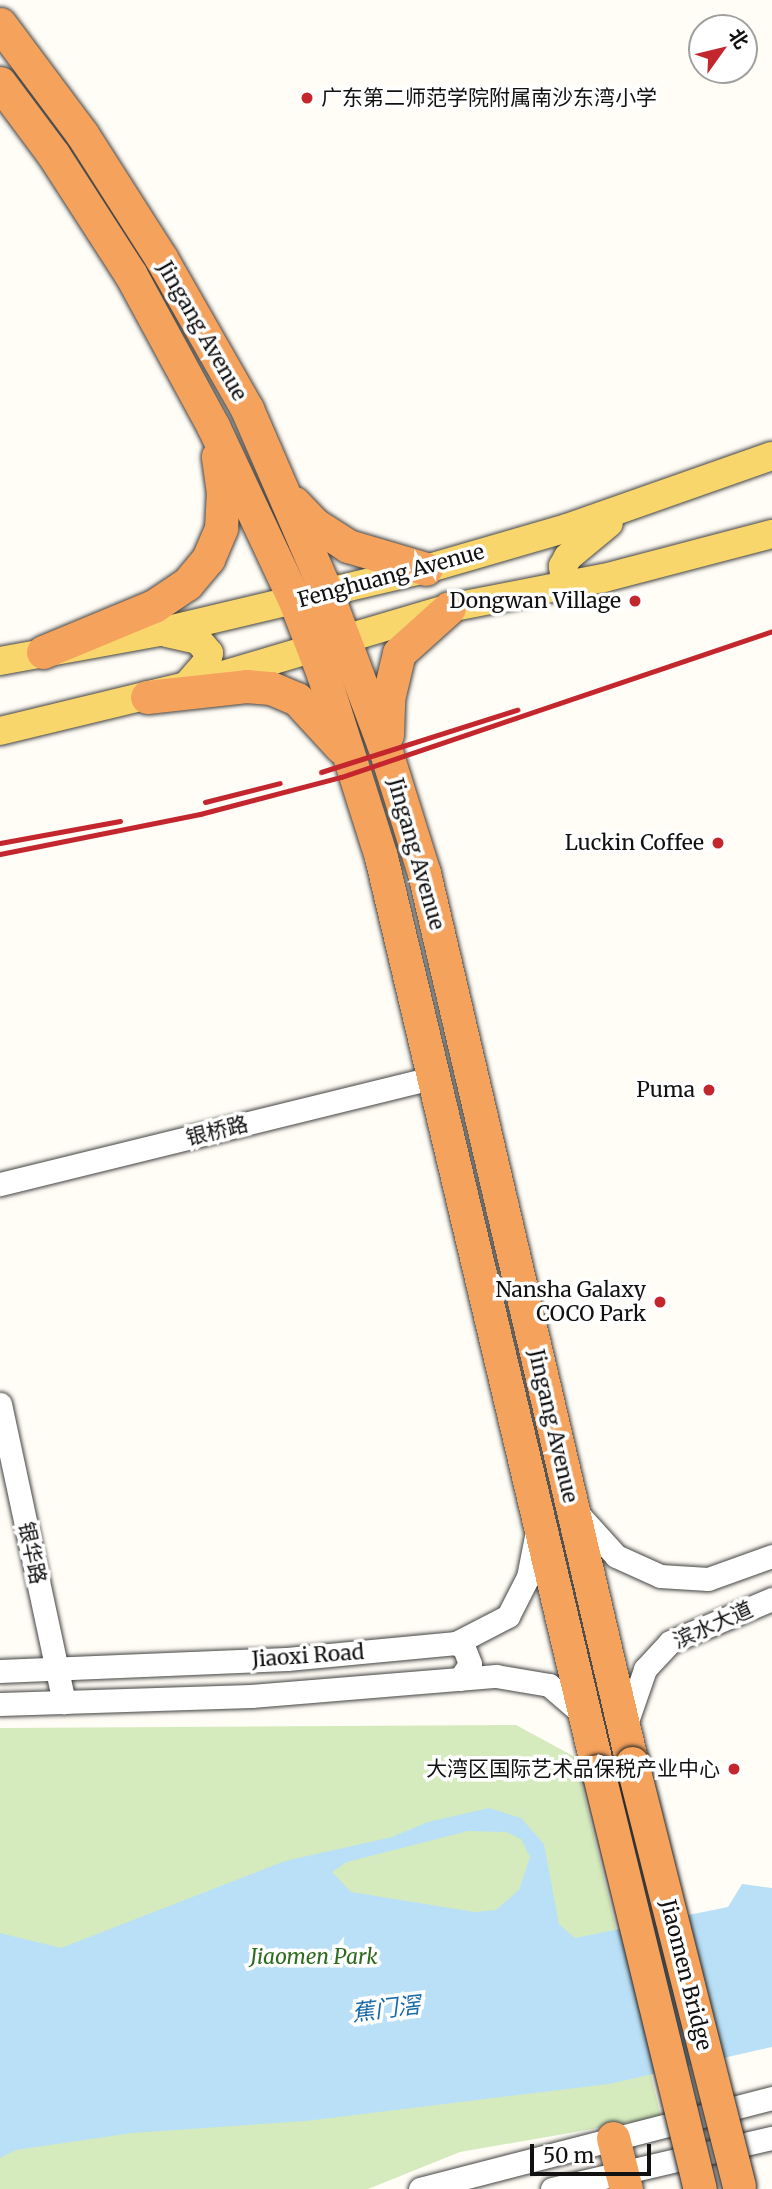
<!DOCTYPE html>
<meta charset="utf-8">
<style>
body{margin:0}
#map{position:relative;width:772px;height:2189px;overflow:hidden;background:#fffdf5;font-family:Merriweather,"Noto Sans SC",serif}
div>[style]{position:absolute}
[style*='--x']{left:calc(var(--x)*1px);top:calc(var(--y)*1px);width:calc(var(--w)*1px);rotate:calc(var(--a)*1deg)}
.green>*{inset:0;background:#d5ebbd}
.water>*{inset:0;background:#b9e0f7}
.roads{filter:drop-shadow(0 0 2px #444) drop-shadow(0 0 2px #444)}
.minor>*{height:23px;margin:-11.5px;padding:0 11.5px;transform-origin:11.5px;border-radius:11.5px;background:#fff}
.major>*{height:28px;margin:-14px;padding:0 14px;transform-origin:14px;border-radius:14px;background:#f9d66b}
.highway>*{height:33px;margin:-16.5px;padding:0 16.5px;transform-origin:16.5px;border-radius:16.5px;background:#f5a25d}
.rail>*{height:5px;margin:-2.5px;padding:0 2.5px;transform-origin:2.5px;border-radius:2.5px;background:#c4262e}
.bridges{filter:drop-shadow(0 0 2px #222) drop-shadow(0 0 2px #222)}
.highway-bridge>*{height:33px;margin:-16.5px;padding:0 16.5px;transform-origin:16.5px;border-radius:16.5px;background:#f5a25d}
.dots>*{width:19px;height:19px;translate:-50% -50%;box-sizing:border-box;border:4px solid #fff;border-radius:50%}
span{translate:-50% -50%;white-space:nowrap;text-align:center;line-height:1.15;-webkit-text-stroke:7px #fff;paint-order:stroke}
.poi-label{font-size:21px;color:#111}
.left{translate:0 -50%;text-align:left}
.right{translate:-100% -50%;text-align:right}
.street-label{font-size:21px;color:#111}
.park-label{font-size:21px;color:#2f6b1f;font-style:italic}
.water-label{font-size:23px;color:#1768a6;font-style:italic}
.north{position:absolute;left:688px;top:14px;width:70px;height:70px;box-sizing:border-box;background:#fff;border:2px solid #a0a0a0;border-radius:50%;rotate:56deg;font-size:19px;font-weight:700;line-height:28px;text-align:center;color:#111}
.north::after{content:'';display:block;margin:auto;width:24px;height:32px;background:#c4262e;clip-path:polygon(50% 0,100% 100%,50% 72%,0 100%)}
.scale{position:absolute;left:530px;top:2144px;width:121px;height:32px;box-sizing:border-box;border:4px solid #111;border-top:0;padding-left:9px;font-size:21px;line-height:24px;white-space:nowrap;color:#111;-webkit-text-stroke:5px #fff;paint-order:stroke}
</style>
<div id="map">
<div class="green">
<i style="clip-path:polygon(516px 1725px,575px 1757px,661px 2117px,460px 2152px,368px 2189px,0 2189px,0 1728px)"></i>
</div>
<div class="water">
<i style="clip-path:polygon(evenodd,489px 1808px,521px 1818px,544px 1844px,559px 1924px,575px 1938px,728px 1907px,742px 1884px,772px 1888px,772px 2047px,609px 2084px,306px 2121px,132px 2133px,16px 2150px,0 2158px,0 1933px,61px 1948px,285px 1861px,392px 1837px,428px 1822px,489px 1808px,468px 1831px,506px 1832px,521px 1839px,530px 1857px,519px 1890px,496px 1910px,475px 1912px,351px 1892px,332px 1872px,347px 1862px,468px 1831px)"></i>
</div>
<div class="roads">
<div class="minor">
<i style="--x:0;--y:1184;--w:446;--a:-13.8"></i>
<i style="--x:0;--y:1404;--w:305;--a:77.9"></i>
<i style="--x:579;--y:1515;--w:55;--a:47.9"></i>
<i style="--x:616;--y:1556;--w:48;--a:24.4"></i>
<i style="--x:660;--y:1576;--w:48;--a:3.6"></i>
<i style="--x:708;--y:1579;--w:68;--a:-19.8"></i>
<i style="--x:456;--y:1643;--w:9;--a:32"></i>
<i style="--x:464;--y:1648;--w:17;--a:69"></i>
<i style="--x:470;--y:1664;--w:18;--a:124"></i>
<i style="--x:0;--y:1671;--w:287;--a:-2.4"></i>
<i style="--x:287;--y:1659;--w:170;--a:-5.4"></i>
<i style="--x:456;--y:1643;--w:59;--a:-27.4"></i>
<i style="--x:508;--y:1616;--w:44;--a:-62.9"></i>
<i style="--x:528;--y:1577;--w:47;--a:-78.9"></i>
<i style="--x:0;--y:1704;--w:251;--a:-1.8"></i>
<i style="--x:251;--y:1696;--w:246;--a:-4.7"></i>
<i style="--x:496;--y:1676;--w:54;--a:9.6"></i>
<i style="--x:549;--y:1685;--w:48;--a:40.7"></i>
<i style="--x:626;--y:1724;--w:58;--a:-70.9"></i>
<i style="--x:645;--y:1669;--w:37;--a:-47"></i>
<i style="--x:670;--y:1642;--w:111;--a:-22.9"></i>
<i style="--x:420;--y:2189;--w:364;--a:-14.5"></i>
<i style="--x:552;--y:2189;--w:226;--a:-13.1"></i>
</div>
<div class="major">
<i style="--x:566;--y:586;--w:20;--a:-99"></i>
<i style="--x:563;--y:566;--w:10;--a:-61"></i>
<i style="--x:568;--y:557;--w:53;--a:-39.7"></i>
<i style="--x:167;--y:633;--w:32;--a:13"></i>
<i style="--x:198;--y:640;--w:17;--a:50"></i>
<i style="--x:209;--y:653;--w:9;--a:103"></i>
<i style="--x:207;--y:662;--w:32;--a:131"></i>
<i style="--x:0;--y:661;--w:162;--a:-10.3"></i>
<i style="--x:159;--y:632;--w:274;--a:-13.3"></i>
<i style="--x:426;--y:569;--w:147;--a:-16.2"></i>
<i style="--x:567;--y:528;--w:217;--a:-19.4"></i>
<i style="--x:0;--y:731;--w:191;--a:-13.6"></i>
<i style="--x:186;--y:686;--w:274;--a:-16.5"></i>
<i style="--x:449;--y:608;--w:158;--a:-11"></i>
<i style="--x:604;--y:578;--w:174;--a:-14.7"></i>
</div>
<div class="highway">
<i style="--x:0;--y:24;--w:137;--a:53.3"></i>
<i style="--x:82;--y:134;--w:147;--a:57.5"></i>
<i style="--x:161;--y:258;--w:174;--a:60.3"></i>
<i style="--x:247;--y:409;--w:202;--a:66.6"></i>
<i style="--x:327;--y:594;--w:169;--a:69.5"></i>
<i style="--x:386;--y:752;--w:127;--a:72.6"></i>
<i style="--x:424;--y:873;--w:914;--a:76.85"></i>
<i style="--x:0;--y:83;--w:89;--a:53.3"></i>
<i style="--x:53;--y:154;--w:144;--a:57.2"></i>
<i style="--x:131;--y:275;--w:172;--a:61.5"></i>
<i style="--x:213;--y:426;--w:193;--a:64.9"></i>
<i style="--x:295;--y:601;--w:78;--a:69"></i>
<i style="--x:323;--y:674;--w:192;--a:72.4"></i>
<i style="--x:381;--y:857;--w:939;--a:76.64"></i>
<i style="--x:294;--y:503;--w:29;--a:46"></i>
<i style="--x:314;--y:524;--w:40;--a:32.9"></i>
<i style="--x:348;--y:546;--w:81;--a:16.4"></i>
<i style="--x:43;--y:652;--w:120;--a:-22.5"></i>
<i style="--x:154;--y:606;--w:40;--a:-34"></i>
<i style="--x:187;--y:584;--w:33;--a:-50"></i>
<i style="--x:208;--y:559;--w:34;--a:-67"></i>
<i style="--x:221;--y:528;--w:35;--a:-87"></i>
<i style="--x:223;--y:493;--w:37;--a:-98"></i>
<i style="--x:147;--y:697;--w:100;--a:-6.3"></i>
<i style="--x:246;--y:686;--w:25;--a:5"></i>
<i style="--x:271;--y:688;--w:28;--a:23"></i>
<i style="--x:297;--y:699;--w:65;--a:47.5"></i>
<i style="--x:387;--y:735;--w:36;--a:-88"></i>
<i style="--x:388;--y:699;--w:47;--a:-76.6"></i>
<i style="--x:399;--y:653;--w:67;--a:-42"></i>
<i style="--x:613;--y:2138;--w:53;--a:75.7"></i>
</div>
</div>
<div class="rail">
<i style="--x:321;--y:772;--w:206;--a:-17.6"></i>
<i style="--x:205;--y:802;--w:77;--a:-14.2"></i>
<i style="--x:0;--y:843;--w:122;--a:-10.4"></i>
<i style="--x:0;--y:854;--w:204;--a:-11.3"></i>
<i style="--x:200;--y:814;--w:146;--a:-14.7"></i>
<i style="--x:341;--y:777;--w:455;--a:-18.7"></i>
</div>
<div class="bridges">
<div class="highway-bridge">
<i style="--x:632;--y:1763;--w:436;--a:75.8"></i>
<i style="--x:598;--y:1771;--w:430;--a:76.3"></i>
</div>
</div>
<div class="dots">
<i style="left:307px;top:98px;background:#c4262e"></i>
<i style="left:635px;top:601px;background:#c4262e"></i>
<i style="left:718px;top:843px;background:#c4262e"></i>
<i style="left:709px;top:1090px;background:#c4262e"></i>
<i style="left:660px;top:1302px;background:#c4262e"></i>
<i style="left:734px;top:1769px;background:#c4262e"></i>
</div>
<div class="poi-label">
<span class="left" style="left:321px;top:98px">广东第二师范学院附属南沙东湾小学</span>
<span class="right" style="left:621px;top:601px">Dongwan Village</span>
<span class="right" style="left:704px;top:843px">Luckin Coffee</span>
<span class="right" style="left:695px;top:1090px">Puma</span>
<span class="right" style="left:646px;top:1302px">Nansha Galaxy<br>COCO Park</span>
<span class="right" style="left:720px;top:1769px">大湾区国际艺术品保税产业中心</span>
</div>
<div class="street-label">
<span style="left:202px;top:331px;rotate:60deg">Jingang Avenue</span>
<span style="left:391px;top:576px;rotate:-15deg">Fenghuang Avenue</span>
<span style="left:416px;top:854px;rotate:74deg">Jingang Avenue</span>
<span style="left:217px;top:1131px;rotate:-14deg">银桥路</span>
<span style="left:553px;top:1426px;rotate:77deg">Jingang Avenue</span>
<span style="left:32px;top:1553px;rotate:78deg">银华路</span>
<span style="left:713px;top:1625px;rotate:-24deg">滨水大道</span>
<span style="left:308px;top:1656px;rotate:-4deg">Jiaoxi Road</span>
<span style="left:686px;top:1975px;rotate:76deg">Jiaomen Bridge</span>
</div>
<div class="park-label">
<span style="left:314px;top:1957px">Jiaomen Park</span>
</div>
<div class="water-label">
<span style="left:386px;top:2009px;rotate:-7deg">蕉门滘</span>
</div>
<div class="north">北</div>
<div class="scale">50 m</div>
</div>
